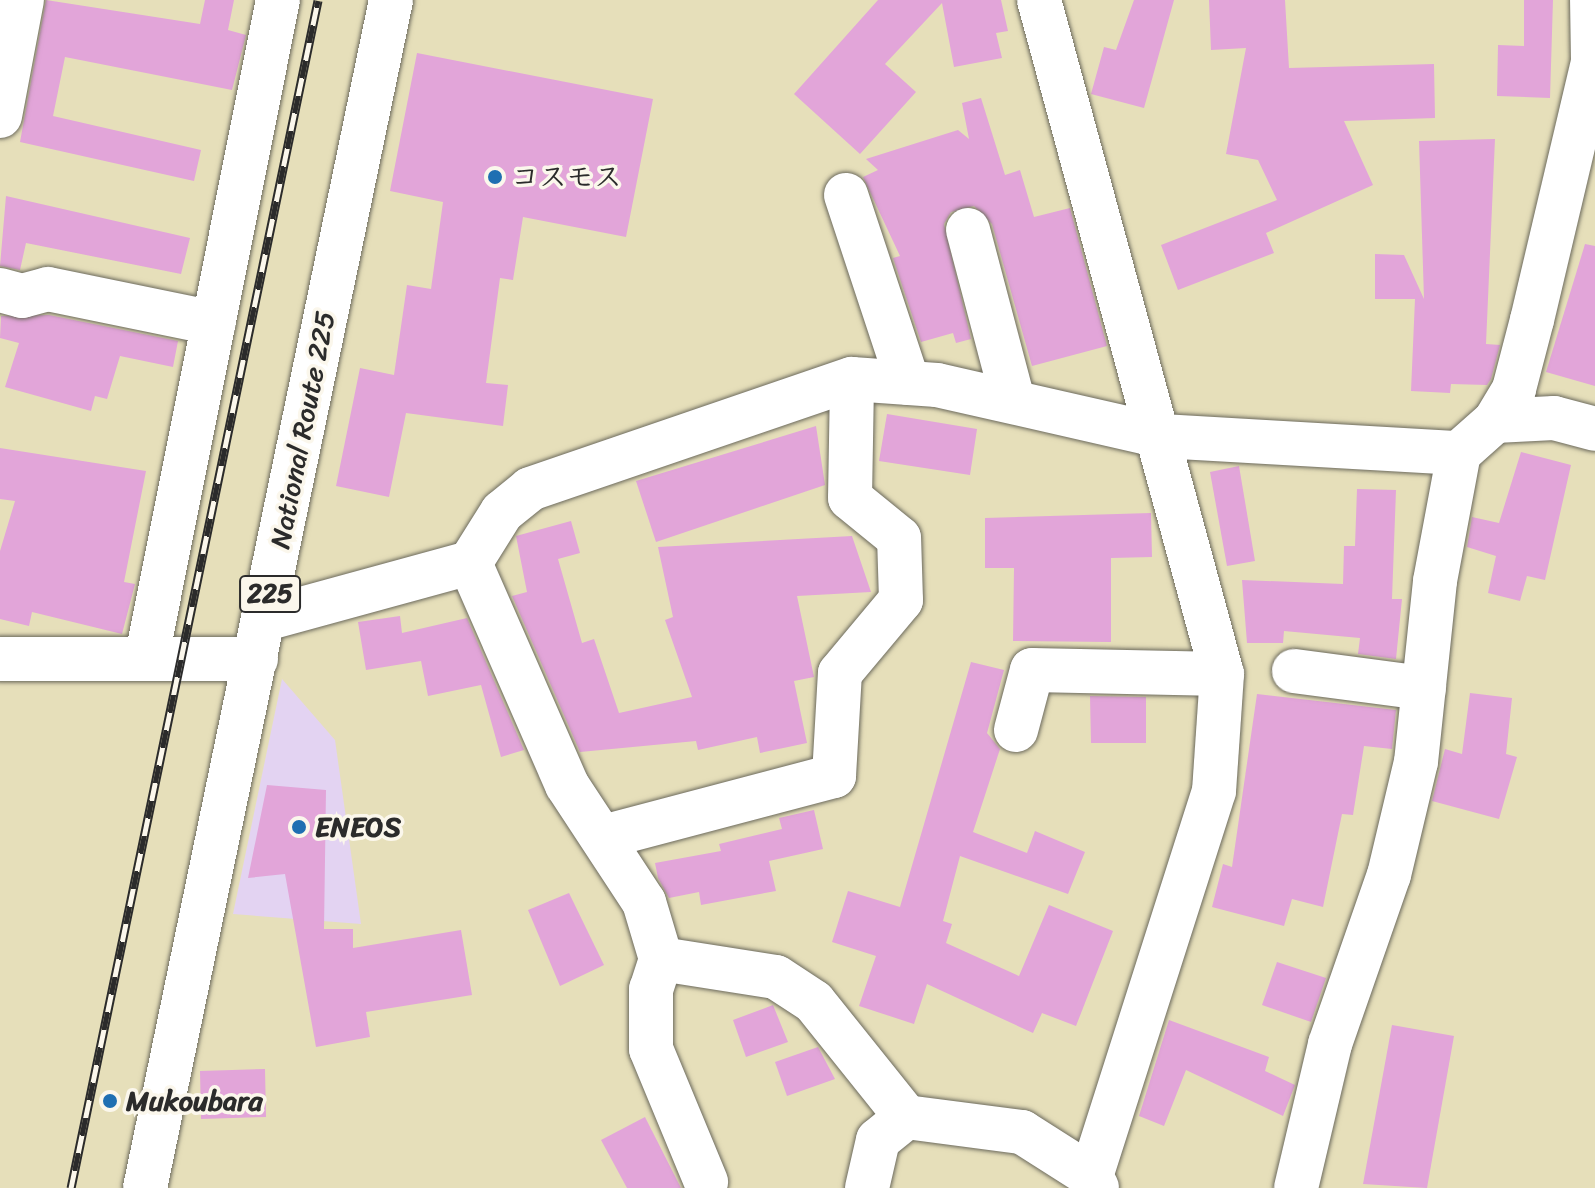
<!DOCTYPE html>
<meta charset="utf-8">
<style>
body{margin:0}
#map{position:relative;width:1595px;height:1188px;overflow:hidden;background:#e6dfba;font-family:Sriracha,"Klee One",sans-serif}
div>[style]{position:absolute}
[style*='--x']{left:calc(var(--x)*1px);top:calc(var(--y)*1px);width:calc(var(--w)*1px);rotate:calc(var(--a)*1deg)}
.built>*{inset:0;background:#e3d3f2}
.building>*{inset:0;background:#e2a5d9}
.roads{filter:drop-shadow(0 0 2px #6c6a5d) drop-shadow(0 0 2px #6c6a5d)}
.minor>*{height:44px;margin:-22px;padding:0 22px;transform-origin:22px;border-radius:22px;background:#fff}
.trunk>*{height:44px;margin:-22px;padding:0 22px;transform-origin:22px;border-radius:22px;background:#fff}
.rail>*{height:9px;margin-top:-4.5px;transform-origin:0;background:repeating-linear-gradient(90deg,#fbf7ec 0 18px,#2b2b2b 0 36px);box-sizing:border-box;border-block:2px solid #2b2b2b}
.dots>*{width:22px;height:22px;translate:-50% -50%;box-sizing:border-box;border:4px solid #fbf7ec;border-radius:50%}
span{translate:-50% -50%;white-space:nowrap;text-align:center;line-height:1.15;-webkit-text-stroke:7px #fbf7ec;paint-order:stroke}
.shield-label span{padding:2px 6px;background:#fbf7ec;border:2px solid;border-radius:6px;-webkit-text-stroke-width:0}
.shield-label{font-size:26px;color:#2b2b2b;font-weight:700}
.poi-label{font-size:28px;color:#2b2b2b;font-weight:700}
.left{translate:0 -50%;text-align:left}
.street-label{font-size:28px;color:#2b2b2b}
</style>
<div id="map">
<div class="built">
<i style="clip-path:polygon(282px 679px,335px 740px,361px 924px,233px 914px)"></i>
</div>
<div class="building">
<i style="clip-path:polygon(46px 0,200px 24px,205px 0,234px 0,228px 30px,246px 35px,232px 90px,65px 57px,53px 116px,201px 150px,194px 181px,20px 142px)"></i>
<i style="clip-path:polygon(878px 0,1001px 0,1008px 31px,996px 33px,1002px 58px,954px 67px,942px 3px,885px 64px,916px 92px,860px 154px,794px 94px)"></i>
<i style="clip-path:polygon(1134px 0,1174px 0,1144px 108px,1091px 94px,1104px 47px,1116px 50px)"></i>
<i style="clip-path:polygon(1209px 0,1285px 0,1289px 68px,1434px 64px,1435px 118px,1344px 121px,1373px 185px,1266px 233px,1274px 253px,1178px 290px,1161px 245px,1277px 200px,1258px 160px,1226px 154px,1246px 48px,1211px 50px)"></i>
<i style="clip-path:polygon(1524px 0,1553px 0,1550px 98px,1497px 96px,1498px 45px,1524px 46px)"></i>
<i style="clip-path:polygon(417px 53px,653px 99px,626px 237px,523px 217px,513px 280px,500px 278px,486px 383px,508px 385px,503px 426px,406px 413px,389px 497px,336px 486px,360px 368px,394px 375px,407px 285px,431px 289px,443px 202px,390px 191px)"></i>
<i style="clip-path:polygon(981px 98px,1005px 175px,1020px 170px,1034px 217px,1070px 208px,1107px 346px,1032px 366px,992px 224px,974px 206px,951px 212px,944px 224px,971px 339px,956px 343px,953px 333px,921px 342px,893px 258px,900px 256px,863px 177px,878px 170px,866px 159px,958px 130px,969px 139px,962px 103px)"></i>
<i style="clip-path:polygon(1495px 139px,1486px 344px,1500px 345px,1491px 379px,1487px 385px,1451px 384px,1450px 393px,1411px 391px,1415px 299px,1375px 299px,1375px 254px,1404px 255px,1424px 299px,1419px 141px)"></i>
<i style="clip-path:polygon(6px 196px,190px 238px,181px 274px,26px 243px,20px 270px,0 266px)"></i>
<i style="clip-path:polygon(1585px 244px,1595px 246px,1595px 386px,1546px 372px)"></i>
<i style="clip-path:polygon(49px 315px,178px 341px,173px 367px,120px 356px,107px 399px,95px 396px,91px 411px,5px 387px,19px 343px,0 338px,1px 316px)"></i>
<i style="clip-path:polygon(887px 414px,977px 429px,970px 475px,879px 461px)"></i>
<i style="clip-path:polygon(816px 426px,825px 485px,656px 542px,636px 481px)"></i>
<i style="clip-path:polygon(0 448px,146px 471px,124px 582px,135px 584px,122px 634px,32px 612px,29px 626px,0 619px,0 551px,15px 501px,0 499px)"></i>
<i style="clip-path:polygon(1521px 452px,1571px 465px,1545px 580px,1527px 576px,1520px 601px,1488px 593px,1496px 556px,1467px 547px,1472px 517px,1499px 523px)"></i>
<i style="clip-path:polygon(1239px 466px,1255px 561px,1227px 566px,1210px 472px)"></i>
<i style="clip-path:polygon(1357px 489px,1396px 490px,1392px 599px,1402px 599px,1396px 659px,1358px 654px,1360px 638px,1284px 631px,1283px 643px,1247px 643px,1242px 580px,1343px 584px,1344px 546px,1355px 546px)"></i>
<i style="clip-path:polygon(1151px 513px,1152px 557px,1111px 558px,1111px 642px,1013px 641px,1014px 568px,985px 568px,985px 518px)"></i>
<i style="clip-path:polygon(571px 521px,580px 553px,558px 559px,582px 643px,594px 639px,619px 713px,692px 697px,665px 620px,673px 617px,658px 547px,852px 536px,871px 592px,797px 596px,814px 677px,794px 681px,807px 743px,760px 753px,757px 737px,698px 750px,696px 741px,580px 752px,512px 596px,527px 592px,516px 536px)"></i>
<i style="clip-path:polygon(400px 616px,402px 633px,467px 618px,524px 750px,501px 757px,481px 685px,428px 696px,421px 661px,366px 670px,358px 622px)"></i>
<i style="clip-path:polygon(971px 662px,1004px 670px,987px 733px,1000px 749px,973px 832px,1027px 853px,1035px 831px,1085px 852px,1068px 894px,960px 856px,943px 921px,952px 924px,946px 943px,1019px 976px,1049px 905px,1113px 931px,1076px 1026px,1042px 1013px,1033px 1033px,927px 984px,914px 1024px,859px 1006px,876px 956px,832px 942px,848px 891px,900px 907px)"></i>
<i style="clip-path:polygon(1470px 693px,1512px 698px,1506px 754px,1517px 757px,1499px 819px,1432px 801px,1445px 749px,1462px 754px)"></i>
<i style="clip-path:polygon(1257px 694px,1396px 710px,1392px 749px,1364px 746px,1353px 815px,1342px 814px,1323px 907px,1292px 899px,1284px 926px,1212px 907px,1223px 864px,1232px 867px)"></i>
<i style="clip-path:polygon(1090px 696px,1146px 697px,1146px 743px,1091px 743px)"></i>
<i style="clip-path:polygon(267px 785px,326px 790px,324px 929px,353px 929px,353px 948px,461px 930px,472px 995px,366px 1012px,370px 1037px,316px 1047px,285px 874px,248px 878px)"></i>
<i style="clip-path:polygon(814px 810px,823px 849px,769px 861px,776px 891px,701px 905px,699px 892px,669px 898px,658px 878px,655px 863px,721px 851px,719px 844px,782px 829px,779px 818px)"></i>
<i style="clip-path:polygon(569px 893px,604px 965px,560px 986px,528px 910px)"></i>
<i style="clip-path:polygon(1277px 962px,1326px 978px,1311px 1022px,1262px 1005px)"></i>
<i style="clip-path:polygon(773px 1005px,788px 1042px,746px 1057px,733px 1020px)"></i>
<i style="clip-path:polygon(1169px 1020px,1269px 1057px,1265px 1071px,1295px 1085px,1283px 1116px,1186px 1070px,1164px 1126px,1139px 1116px)"></i>
<i style="clip-path:polygon(1392px 1025px,1454px 1036px,1427px 1188px,1363px 1184px)"></i>
<i style="clip-path:polygon(818px 1047px,835px 1079px,787px 1096px,775px 1062px)"></i>
<i style="clip-path:polygon(265px 1069px,266px 1117px,201px 1119px,200px 1071px)"></i>
<i style="clip-path:polygon(645px 1117px,681px 1188px,627px 1188px,601px 1140px)"></i>
</div>
<div class="roads">
<div class="minor">
<i style="--x:1039;--y:0;--w:698;--a:74.81"></i>
<i style="--x:1222;--y:674;--w:117;--a:93.9"></i>
<i style="--x:1214;--y:791;--w:404;--a:107.7"></i>
<i style="--x:1091;--y:1176;--w:13;--a:63"></i>
<i style="--x:0;--y:116;--w:118;--a:-79.3"></i>
<i style="--x:846;--y:195;--w:198;--a:71.7"></i>
<i style="--x:968;--y:230;--w:176;--a:75.2"></i>
<i style="--x:0;--y:290;--w:23;--a:15"></i>
<i style="--x:22;--y:296;--w:27;--a:-15"></i>
<i style="--x:48;--y:289;--w:169;--a:11.6"></i>
<i style="--x:1495;--y:421;--w:59;--a:-2.9"></i>
<i style="--x:1554;--y:418;--w:42;--a:15"></i>
<i style="--x:470;--y:563;--w:242;--a:66.4"></i>
<i style="--x:567;--y:785;--w:140;--a:56.7"></i>
<i style="--x:644;--y:902;--w:59;--a:73.4"></i>
<i style="--x:661;--y:959;--w:116;--a:8.9"></i>
<i style="--x:776;--y:977;--w:45;--a:33.3"></i>
<i style="--x:814;--y:1002;--w:147;--a:51.3"></i>
<i style="--x:265;--y:619;--w:213;--a:-15.3"></i>
<i style="--x:470;--y:563;--w:60;--a:-57.9"></i>
<i style="--x:502;--y:512;--w:36;--a:-39"></i>
<i style="--x:530;--y:489;--w:340;--a:-18.9"></i>
<i style="--x:852;--y:379;--w:85;--a:4"></i>
<i style="--x:937;--y:385;--w:231;--a:12.8"></i>
<i style="--x:1162;--y:436;--w:297;--a:3.3"></i>
<i style="--x:147;--y:656;--w:669;--a:-78.71"></i>
<i style="--x:0;--y:659;--w:256;--a:0"></i>
<i style="--x:1294;--y:671;--w:131;--a:7.5"></i>
<i style="--x:1016;--y:730;--w:62;--a:-75.1"></i>
<i style="--x:1032;--y:670;--w:190;--a:1.2"></i>
<i style="--x:603;--y:837;--w:239;--a:-14.8"></i>
<i style="--x:834;--y:776;--w:103;--a:-86.7"></i>
<i style="--x:840;--y:673;--w:95;--a:-50.1"></i>
<i style="--x:901;--y:600;--w:62;--a:-91.8"></i>
<i style="--x:899;--y:538;--w:63;--a:-140.8"></i>
<i style="--x:850;--y:498;--w:119;--a:-89"></i>
<i style="--x:661;--y:959;--w:32;--a:108"></i>
<i style="--x:651;--y:989;--w:60;--a:90"></i>
<i style="--x:651;--y:1049;--w:144;--a:67.5"></i>
<i style="--x:867;--y:1188;--w:49;--a:-77.1"></i>
<i style="--x:878;--y:1140;--w:36;--a:-39"></i>
<i style="--x:906;--y:1117;--w:117;--a:7.4"></i>
<i style="--x:1022;--y:1132;--w:82;--a:32.5"></i>
<i style="--x:1296;--y:1188;--w:148;--a:-76.7"></i>
<i style="--x:1330;--y:1044;--w:179;--a:-70.8"></i>
<i style="--x:1389;--y:875;--w:116;--a:-76.6"></i>
<i style="--x:1416;--y:762;--w:182;--a:-84"></i>
<i style="--x:1435;--y:581;--w:130;--a:-79.4"></i>
<i style="--x:1459;--y:453;--w:48;--a:-41.6"></i>
<i style="--x:1495;--y:421;--w:37;--a:-59"></i>
<i style="--x:1514;--y:389;--w:71;--a:-75.4"></i>
<i style="--x:1532;--y:320;--w:266;--a:-76.7"></i>
<i style="--x:1593;--y:61;--w:61;--a:-90.9"></i>
</div>
<div class="trunk">
<i style="--x:145;--y:1188;--w:1213;--a:-78.3"></i>
</div>
</div>
<div class="rail">
<i style="--x:71;--y:1188;--w:1213;--a:-78.25"></i>
</div>
<div class="dots">
<i style="left:495px;top:177px;background:#1f6fb2"></i>
<i style="left:299px;top:827px;background:#1f6fb2"></i>
<i style="left:110px;top:1101px;background:#1f6fb2"></i>
</div>
<div class="shield-label">
<span style="left:270px;top:594px">225</span>
</div>
<div class="poi-label">
<span class="left" style="left:511px;top:177px">コスモス</span>
<span class="left" style="left:315px;top:827px">ENEOS</span>
<span class="left" style="left:126px;top:1101px">Mukoubara</span>
</div>
<div class="street-label">
<span style="left:303px;top:430px;rotate:-79deg">National Route 225</span>
</div>
</div>
